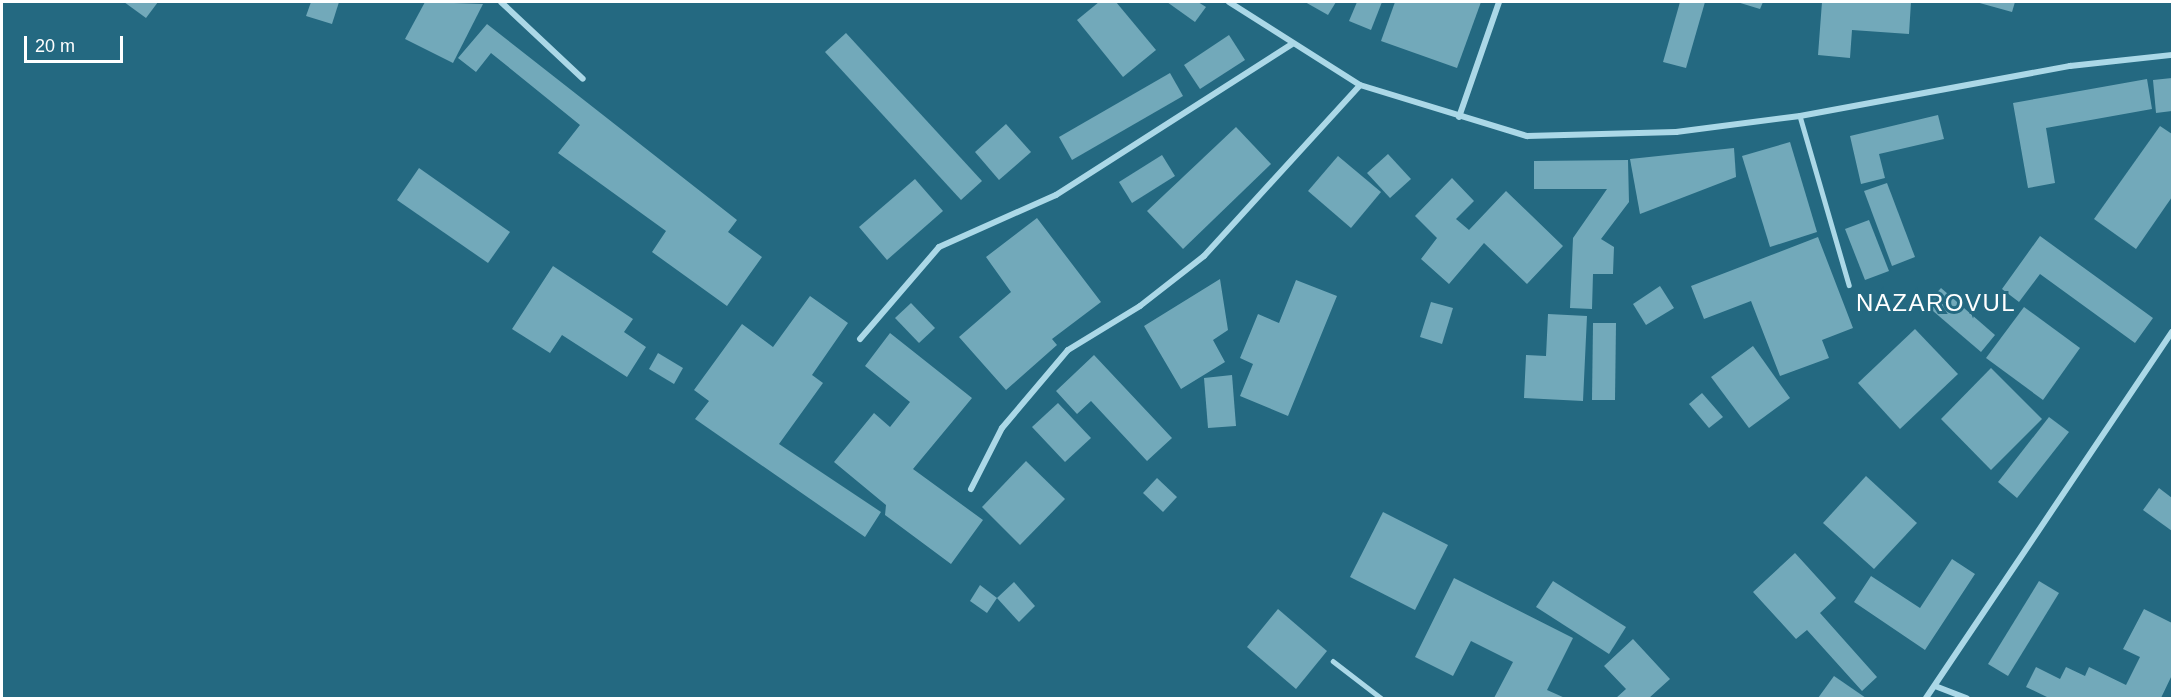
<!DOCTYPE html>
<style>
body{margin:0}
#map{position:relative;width:2174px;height:700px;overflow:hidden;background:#246981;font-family:Arial,sans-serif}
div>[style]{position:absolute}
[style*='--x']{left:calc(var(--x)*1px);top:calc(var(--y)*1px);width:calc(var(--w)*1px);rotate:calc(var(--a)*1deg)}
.building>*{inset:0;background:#72a9ba}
.service>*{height:4.5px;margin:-2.25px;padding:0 2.25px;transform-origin:2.25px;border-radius:2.25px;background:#abd8e7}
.minor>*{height:6px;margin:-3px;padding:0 3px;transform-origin:3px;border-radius:3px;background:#abd8e7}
span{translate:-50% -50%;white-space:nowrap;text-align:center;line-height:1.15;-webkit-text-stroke:6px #246981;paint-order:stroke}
.quarter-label{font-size:24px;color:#fff;letter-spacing:1.5px}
.frame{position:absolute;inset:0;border:3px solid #fff;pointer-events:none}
.scale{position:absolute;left:24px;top:36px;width:99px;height:27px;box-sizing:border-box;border:3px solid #fff;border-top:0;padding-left:8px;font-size:18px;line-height:21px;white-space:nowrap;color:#fff;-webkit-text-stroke:4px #246981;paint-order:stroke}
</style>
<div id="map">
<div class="building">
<i style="clip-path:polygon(124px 2px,158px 2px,146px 18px)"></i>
<i style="clip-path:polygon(311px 2px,339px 2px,332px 24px,306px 16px)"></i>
<i style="clip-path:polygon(425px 2px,483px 4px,453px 63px,405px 39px)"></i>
<i style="clip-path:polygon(1099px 2px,1116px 2px,1156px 50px,1123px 77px,1077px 20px)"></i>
<i style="clip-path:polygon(1167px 2px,1198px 2px,1206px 7px,1195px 22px)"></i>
<i style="clip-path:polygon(1305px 2px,1336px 2px,1328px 15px)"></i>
<i style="clip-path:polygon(1357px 2px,1382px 2px,1371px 30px,1349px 21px)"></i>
<i style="clip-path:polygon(1395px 2px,1481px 2px,1457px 68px,1381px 41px)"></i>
<i style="clip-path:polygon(1680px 2px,1705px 2px,1686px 68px,1663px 62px)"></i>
<i style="clip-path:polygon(1737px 2px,1763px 2px,1760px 9px)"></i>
<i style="clip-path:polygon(1822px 2px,1911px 2px,1909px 34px,1852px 30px,1850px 58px,1818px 55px)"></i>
<i style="clip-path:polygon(1976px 2px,2015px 2px,2012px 12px)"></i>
<i style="clip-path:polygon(487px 24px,737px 220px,728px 232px,762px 257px,727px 306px,652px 252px,666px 231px,558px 153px,580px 125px,491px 53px,476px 72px,458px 58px)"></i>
<i style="clip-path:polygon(846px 33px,982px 181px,961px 200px,825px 52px)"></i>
<i style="clip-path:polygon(1229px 35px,1245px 60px,1200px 89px,1184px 65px)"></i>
<i style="clip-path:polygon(1170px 73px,1183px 96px,1072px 160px,1059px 137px)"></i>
<i style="clip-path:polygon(2172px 78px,2172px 111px,2156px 113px,2153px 80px)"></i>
<i style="clip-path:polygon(2147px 79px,2152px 109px,2046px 128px,2055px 183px,2028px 188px,2013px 103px)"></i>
<i style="clip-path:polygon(1938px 115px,1944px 139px,1879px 154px,1885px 178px,1861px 184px,1850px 136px)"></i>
<i style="clip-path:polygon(1006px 124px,1031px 152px,999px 180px,975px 152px)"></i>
<i style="clip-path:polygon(2160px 126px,2172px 134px,2172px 197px,2136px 249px,2094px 219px)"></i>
<i style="clip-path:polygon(1236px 127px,1271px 164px,1183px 249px,1147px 211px)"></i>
<i style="clip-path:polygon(1790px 142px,1817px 232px,1770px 247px,1742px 156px)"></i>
<i style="clip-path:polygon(1734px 148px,1736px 177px,1640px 214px,1630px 159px)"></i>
<i style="clip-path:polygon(1388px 154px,1411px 179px,1390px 198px,1367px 173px)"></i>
<i style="clip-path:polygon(1162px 155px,1175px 176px,1132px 203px,1119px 182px)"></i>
<i style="clip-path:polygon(1338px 156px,1381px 192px,1351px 228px,1308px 191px)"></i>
<i style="clip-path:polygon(1628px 160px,1629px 202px,1601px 239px,1614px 247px,1613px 274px,1593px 274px,1592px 309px,1570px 308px,1573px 238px,1607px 189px,1534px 189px,1534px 161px)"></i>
<i style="clip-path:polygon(419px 168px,510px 232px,488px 263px,397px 200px)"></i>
<i style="clip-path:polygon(1452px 178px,1474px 201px,1456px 219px,1469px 230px,1506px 191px,1563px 246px,1527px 284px,1484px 243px,1449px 284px,1421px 259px,1437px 238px,1415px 216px)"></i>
<i style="clip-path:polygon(915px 179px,943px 211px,887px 260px,859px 227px)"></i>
<i style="clip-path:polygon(1887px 183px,1915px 257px,1892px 266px,1864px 191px)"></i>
<i style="clip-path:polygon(1037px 218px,1101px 302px,1052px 339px,1057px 345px,1006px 390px,959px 337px,1011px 292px,986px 257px)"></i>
<i style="clip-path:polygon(1869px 220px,1889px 271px,1865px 280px,1845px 229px)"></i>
<i style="clip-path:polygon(2040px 236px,2153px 318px,2135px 343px,2040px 274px,2019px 302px,2002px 289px)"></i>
<i style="clip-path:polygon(1818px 237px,1853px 328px,1822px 340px,1829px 358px,1780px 376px,1751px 301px,1704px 319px,1691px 286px)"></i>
<i style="clip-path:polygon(553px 266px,633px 319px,624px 332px,646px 347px,627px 377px,562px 335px,550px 353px,512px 329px)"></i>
<i style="clip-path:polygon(1220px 279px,1228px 330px,1213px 340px,1225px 362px,1181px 389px,1144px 326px)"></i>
<i style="clip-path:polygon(1296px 280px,1337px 296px,1288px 416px,1240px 396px,1253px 364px,1240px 358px,1258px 314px,1279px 323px)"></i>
<i style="clip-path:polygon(1660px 286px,1674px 308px,1646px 325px,1633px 304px)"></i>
<i style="clip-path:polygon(1941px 288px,1995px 335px,1981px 352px,1926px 305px)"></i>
<i style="clip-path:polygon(810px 296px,848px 323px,812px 375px,823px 383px,779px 444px,881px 512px,865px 537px,695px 419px,709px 401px,694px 390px,742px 324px,773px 347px)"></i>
<i style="clip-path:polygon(1431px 302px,1453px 308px,1442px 344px,1420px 337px)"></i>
<i style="clip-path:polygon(911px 303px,935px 328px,919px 343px,895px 318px)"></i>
<i style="clip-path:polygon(2024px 307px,2080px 348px,2043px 400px,1986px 358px)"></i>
<i style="clip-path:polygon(1548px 314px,1587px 316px,1583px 401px,1524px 398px,1526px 355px,1546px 356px)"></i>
<i style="clip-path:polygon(1593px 323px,1616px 323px,1615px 400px,1592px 400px)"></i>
<i style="clip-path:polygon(1915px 329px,1958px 374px,1900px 429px,1858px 383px)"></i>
<i style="clip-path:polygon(890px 333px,972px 398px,913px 469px,983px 520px,951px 564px,885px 515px,886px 505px,834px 462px,874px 413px,890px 427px,910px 402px,865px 366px)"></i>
<i style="clip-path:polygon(1753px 346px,1790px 398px,1749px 428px,1711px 377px)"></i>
<i style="clip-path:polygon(658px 353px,683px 368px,674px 384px,649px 369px)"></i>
<i style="clip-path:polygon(1094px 355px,1172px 438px,1147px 461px,1091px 401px,1077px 414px,1056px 391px)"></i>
<i style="clip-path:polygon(1991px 368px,2042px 419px,1991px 470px,1941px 419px)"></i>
<i style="clip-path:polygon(1232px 375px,1236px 426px,1208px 428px,1204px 378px)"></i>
<i style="clip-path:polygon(1702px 393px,1723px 417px,1709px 428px,1689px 404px)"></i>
<i style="clip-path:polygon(1058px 403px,1091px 438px,1065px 462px,1032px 427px)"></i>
<i style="clip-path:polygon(2049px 417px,2069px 432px,2017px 498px,1998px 482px)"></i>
<i style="clip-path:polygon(1026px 461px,1065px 499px,1020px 545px,982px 507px)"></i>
<i style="clip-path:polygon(1866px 476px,1917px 523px,1874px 569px,1823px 523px)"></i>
<i style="clip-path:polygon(1157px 478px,1177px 497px,1163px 512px,1143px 493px)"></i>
<i style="clip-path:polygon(2159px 488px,2172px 498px,2172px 531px,2143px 510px)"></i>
<i style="clip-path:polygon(1383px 512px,1448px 545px,1415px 610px,1350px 577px)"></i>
<i style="clip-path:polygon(1795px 553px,1836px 598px,1820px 613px,1877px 677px,1862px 691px,1807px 630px,1796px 639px,1753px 592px)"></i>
<i style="clip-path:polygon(1952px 559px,1975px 574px,1925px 650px,1854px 602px,1871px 576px,1920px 608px)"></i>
<i style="clip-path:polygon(1454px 578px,1573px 638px,1547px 690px,1565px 698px,1494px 698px,1513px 662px,1471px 641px,1453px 676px,1415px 657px)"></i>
<i style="clip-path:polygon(1553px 581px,1626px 627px,1609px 654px,1536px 607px)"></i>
<i style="clip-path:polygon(2039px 581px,2059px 593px,2008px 676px,1988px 664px)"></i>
<i style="clip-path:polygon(1014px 582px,1035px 606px,1019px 622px,997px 598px)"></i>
<i style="clip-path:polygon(980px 585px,997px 598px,987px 613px,970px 601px)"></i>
<i style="clip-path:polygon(1278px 609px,1327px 651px,1296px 689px,1247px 647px)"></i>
<i style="clip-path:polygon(2144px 609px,2172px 623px,2172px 675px,2161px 698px,2049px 698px,2026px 687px,2036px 667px,2060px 679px,2066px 667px,2085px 676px,2089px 667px,2126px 685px,2140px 657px,2123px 649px)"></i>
<i style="clip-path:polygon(1633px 639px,1670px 679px,1649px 698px,1616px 698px,1626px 689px,1604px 666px)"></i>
<i style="clip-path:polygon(1834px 676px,1866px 698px,1818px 698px)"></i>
</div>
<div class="service">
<i style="--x:1800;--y:116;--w:176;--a:73.8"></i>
<i style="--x:1333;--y:661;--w:61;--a:37.6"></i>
</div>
<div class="minor">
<i style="--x:501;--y:2;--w:112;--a:43.2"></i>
<i style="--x:1229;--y:2;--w:155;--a:32.4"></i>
<i style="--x:1360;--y:85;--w:175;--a:17"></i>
<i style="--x:1527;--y:136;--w:149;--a:-1.5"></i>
<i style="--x:1676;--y:132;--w:125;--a:-7.4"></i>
<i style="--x:1800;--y:116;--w:275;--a:-10.5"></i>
<i style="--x:2070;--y:66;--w:103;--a:-6.2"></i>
<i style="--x:1459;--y:117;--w:122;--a:-70.8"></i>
<i style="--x:860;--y:339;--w:121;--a:-49.3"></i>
<i style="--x:939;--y:247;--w:128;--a:-24"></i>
<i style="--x:1056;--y:195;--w:280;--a:-32.6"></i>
<i style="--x:971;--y:489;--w:68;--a:-63.1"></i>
<i style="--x:1002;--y:428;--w:102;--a:-49.8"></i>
<i style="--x:1068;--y:350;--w:84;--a:-31.4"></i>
<i style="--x:1140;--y:306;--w:81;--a:-38"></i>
<i style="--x:1204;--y:256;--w:231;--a:-47.6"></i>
<i style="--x:1935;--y:686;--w:34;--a:21"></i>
<i style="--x:1926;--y:698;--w:441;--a:-56.1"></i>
</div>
<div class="quarter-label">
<span style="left:1936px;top:303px">NAZAROVUL</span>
</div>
<div class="frame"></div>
<div class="scale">20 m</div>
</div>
